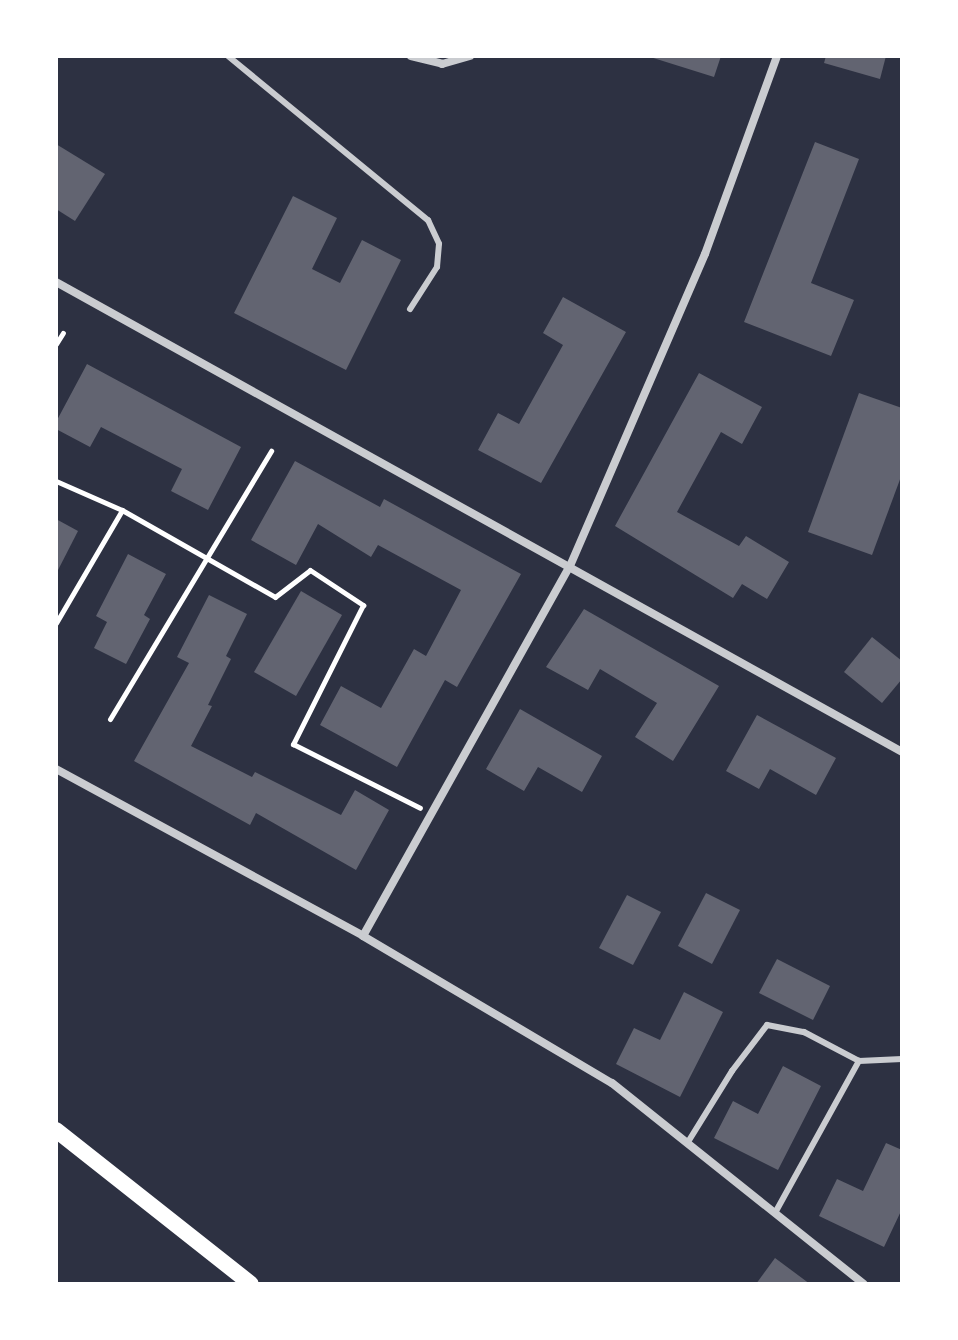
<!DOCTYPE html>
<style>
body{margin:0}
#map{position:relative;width:958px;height:1340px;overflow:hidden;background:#2d3142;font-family:"Exo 2",sans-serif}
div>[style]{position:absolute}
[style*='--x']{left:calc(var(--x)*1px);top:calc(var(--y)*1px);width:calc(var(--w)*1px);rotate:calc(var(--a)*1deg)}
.building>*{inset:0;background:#626471}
.path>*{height:5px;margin:-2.5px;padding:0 2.5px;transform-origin:2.5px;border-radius:2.5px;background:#fff}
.service>*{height:6px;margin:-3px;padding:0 3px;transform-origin:3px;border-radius:3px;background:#caccd0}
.minor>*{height:8px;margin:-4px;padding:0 4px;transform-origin:4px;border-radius:4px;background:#caccd0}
.secondary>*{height:16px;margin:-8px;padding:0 8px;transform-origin:8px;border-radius:8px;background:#fff}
span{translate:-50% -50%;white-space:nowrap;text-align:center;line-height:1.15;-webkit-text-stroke:6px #fff;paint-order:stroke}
.frame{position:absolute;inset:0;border:58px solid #fff;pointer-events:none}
</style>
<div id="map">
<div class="building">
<i style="clip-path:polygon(647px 56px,721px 56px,714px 77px)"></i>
<i style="clip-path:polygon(826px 56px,886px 56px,880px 79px,824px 63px)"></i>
<i style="clip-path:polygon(815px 142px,859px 159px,811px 283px,854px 300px,831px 356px,744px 322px)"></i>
<i style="clip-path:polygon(56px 144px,105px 174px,75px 221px,56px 209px)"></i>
<i style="clip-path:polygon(293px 196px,337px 218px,312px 269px,340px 283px,362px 240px,401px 260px,346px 370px,234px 313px)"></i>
<i style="clip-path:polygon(563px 297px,626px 332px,541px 483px,478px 450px,498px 413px,519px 424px,563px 345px,543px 333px)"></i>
<i style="clip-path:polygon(87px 364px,241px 447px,208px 510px,171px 491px,182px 469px,101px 427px,90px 447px,56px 429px,56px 422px)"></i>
<i style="clip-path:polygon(699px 373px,762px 407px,742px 444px,721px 432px,677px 512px,739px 546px,746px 536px,789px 562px,767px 599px,742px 584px,733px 598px,615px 526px)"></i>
<i style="clip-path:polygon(859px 393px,902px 408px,902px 474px,872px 555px,808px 532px)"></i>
<i style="clip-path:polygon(295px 461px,380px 507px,384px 499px,521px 574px,457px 687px,445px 680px,397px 767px,320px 725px,341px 686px,381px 708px,414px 649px,426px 656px,461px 590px,378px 545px,371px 557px,318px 524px,296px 565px,251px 540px)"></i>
<i style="clip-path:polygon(56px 519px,78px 531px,56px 574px)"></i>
<i style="clip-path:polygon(128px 554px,166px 574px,144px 615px,150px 619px,126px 664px,94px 648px,107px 622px,96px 616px)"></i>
<i style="clip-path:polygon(301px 591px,342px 615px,296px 696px,254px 672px)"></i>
<i style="clip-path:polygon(209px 595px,247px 614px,226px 656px,231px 659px,208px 705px,212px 706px,191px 746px,252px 777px,255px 772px,341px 815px,355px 790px,389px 810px,356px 870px,256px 813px,250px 825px,134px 761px,189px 663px,177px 657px)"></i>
<i style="clip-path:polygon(584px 609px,719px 686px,673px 761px,635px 737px,657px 703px,600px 669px,588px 690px,546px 667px)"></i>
<i style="clip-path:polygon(872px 637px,902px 661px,902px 679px,882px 703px,844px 672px)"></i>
<i style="clip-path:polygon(520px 709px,602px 756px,582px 792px,538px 767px,524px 791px,486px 769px)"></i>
<i style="clip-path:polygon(757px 715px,836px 758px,816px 795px,770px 769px,759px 789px,726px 771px)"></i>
<i style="clip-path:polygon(706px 893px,740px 910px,712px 964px,678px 946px)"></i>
<i style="clip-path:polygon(627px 895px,661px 912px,633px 965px,599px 948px)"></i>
<i style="clip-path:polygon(777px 959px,830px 986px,813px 1020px,759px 993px)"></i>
<i style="clip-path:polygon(684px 992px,723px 1012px,680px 1097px,616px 1064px,634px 1028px,660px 1040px)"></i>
<i style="clip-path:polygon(783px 1066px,821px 1086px,778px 1170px,714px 1138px,733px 1101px,758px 1114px)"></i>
<i style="clip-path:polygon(886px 1143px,902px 1150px,902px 1209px,884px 1247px,819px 1216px,837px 1179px,863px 1191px)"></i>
<i style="clip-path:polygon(775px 1258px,810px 1284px,756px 1284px)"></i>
</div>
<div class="path">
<i style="--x:56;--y:344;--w:13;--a:-58"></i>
<i style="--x:56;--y:481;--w:72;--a:23.7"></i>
<i style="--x:122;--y:510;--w:176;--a:29.6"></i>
<i style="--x:275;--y:597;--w:44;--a:-37.6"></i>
<i style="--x:310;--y:570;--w:64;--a:33.4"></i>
<i style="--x:363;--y:605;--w:156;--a:116.7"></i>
<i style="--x:293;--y:744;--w:142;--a:26.7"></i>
<i style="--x:56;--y:623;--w:131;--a:-59.7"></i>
<i style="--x:110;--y:719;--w:313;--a:-59"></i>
</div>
<div class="service">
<i style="--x:228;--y:56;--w:259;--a:39.4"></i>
<i style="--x:428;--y:220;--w:26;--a:65"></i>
<i style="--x:439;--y:244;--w:23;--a:95"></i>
<i style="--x:437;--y:267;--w:50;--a:122.7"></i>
<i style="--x:688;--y:1142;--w:84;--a:-58.2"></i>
<i style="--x:732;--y:1071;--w:58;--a:-52.7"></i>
<i style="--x:767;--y:1025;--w:38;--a:11"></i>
<i style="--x:804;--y:1032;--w:62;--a:27.8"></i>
<i style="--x:859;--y:1061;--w:43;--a:-2.7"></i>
<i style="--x:775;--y:1213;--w:174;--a:-61.1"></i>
</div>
<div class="minor">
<i style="--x:411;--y:56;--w:32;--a:14"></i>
<i style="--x:442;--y:64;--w:29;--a:-16"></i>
<i style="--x:56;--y:282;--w:968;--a:29.05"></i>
<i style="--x:56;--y:769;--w:349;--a:28.5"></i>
<i style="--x:363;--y:936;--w:289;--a:30.6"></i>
<i style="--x:612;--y:1083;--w:322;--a:38.6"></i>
<i style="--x:363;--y:936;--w:424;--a:-60.8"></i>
<i style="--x:570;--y:566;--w:340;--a:-66.6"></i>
<i style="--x:705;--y:254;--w:211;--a:-70"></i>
</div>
<div class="secondary">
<i style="--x:56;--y:1130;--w:248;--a:38.3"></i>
</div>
<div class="frame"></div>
</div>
